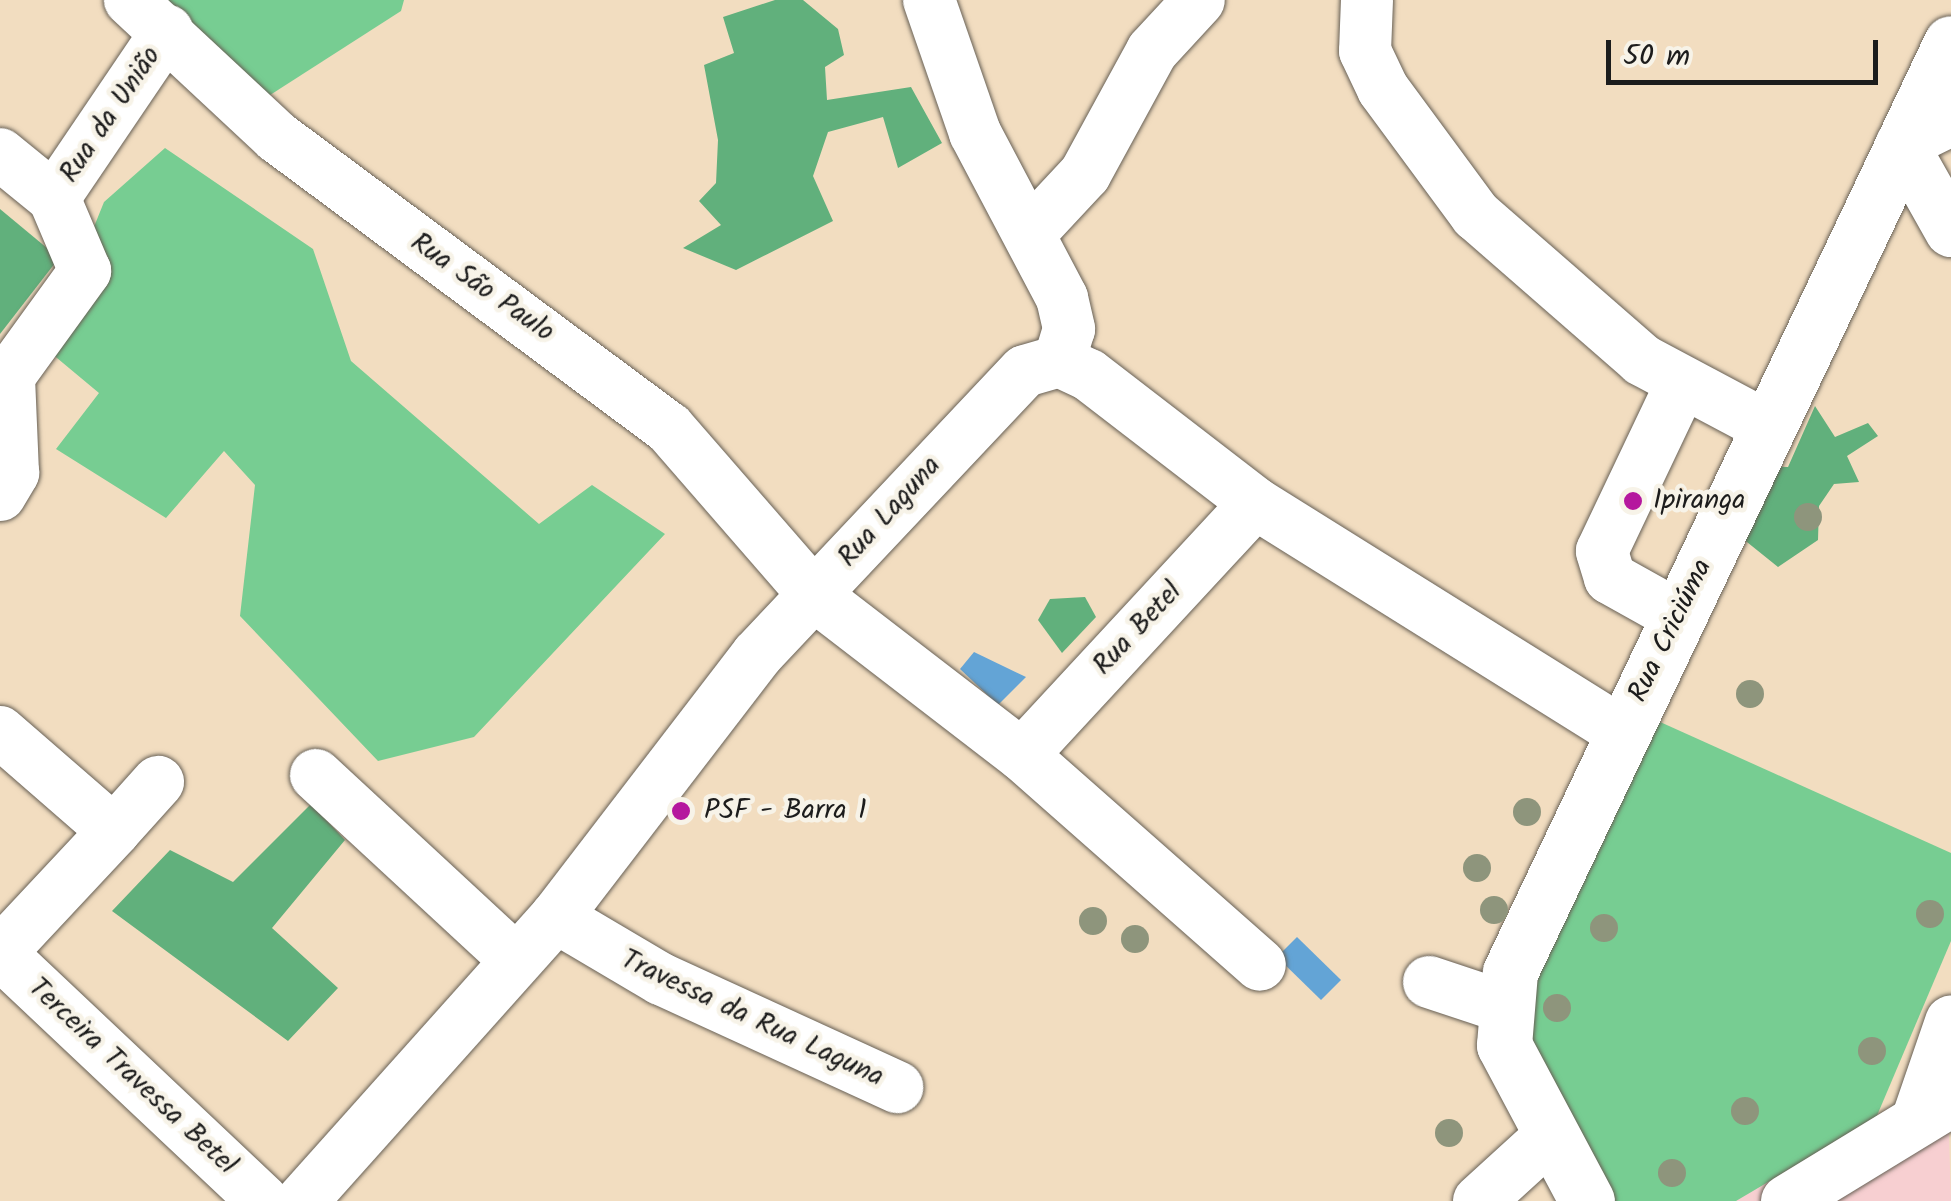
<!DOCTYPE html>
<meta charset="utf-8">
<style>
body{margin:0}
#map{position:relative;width:1951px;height:1201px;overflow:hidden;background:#f2ddc0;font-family:Kalam,sans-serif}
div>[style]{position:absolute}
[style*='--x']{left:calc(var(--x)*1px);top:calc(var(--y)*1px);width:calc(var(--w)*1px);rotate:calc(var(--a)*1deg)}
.built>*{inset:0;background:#f7cfd1}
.green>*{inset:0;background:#77cd92}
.forest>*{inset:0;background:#61b07c}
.water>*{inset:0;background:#63a4d6}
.roads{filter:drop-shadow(0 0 2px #676055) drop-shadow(0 0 2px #676055)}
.minor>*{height:52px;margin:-26px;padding:0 26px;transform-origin:26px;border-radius:26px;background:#fff}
.major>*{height:55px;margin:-27.5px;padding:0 27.5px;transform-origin:27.5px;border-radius:27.5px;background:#fff}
.trees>*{width:28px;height:28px;margin:-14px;border-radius:50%;background:#8e957c}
.dots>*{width:28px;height:28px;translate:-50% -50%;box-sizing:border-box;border:5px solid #f7f3e8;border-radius:50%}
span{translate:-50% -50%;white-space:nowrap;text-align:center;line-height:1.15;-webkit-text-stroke:9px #f7f3e8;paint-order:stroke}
.street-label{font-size:28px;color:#1c1c1c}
.poi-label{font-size:28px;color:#1c1c1c}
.left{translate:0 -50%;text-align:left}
.scale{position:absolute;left:1606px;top:40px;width:272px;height:45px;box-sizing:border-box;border:5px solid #1c1c1c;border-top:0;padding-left:12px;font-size:30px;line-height:35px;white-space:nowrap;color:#1c1c1c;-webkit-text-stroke:8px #f7f3e8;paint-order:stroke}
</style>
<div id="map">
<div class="built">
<i style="clip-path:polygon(1947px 1075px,1951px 1201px,1735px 1201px)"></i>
</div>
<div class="green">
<i style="clip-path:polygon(154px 0,404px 0,401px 11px,267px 97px)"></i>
<i style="clip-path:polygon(165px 148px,313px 249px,351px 361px,539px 524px,592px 485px,665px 534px,474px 737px,378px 761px,240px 616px,255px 485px,224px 451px,166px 518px,56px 449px,99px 393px,45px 348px,104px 202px)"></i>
<i style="clip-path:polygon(1618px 703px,1951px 853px,1951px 941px,1876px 1118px,1736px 1201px,1578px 1201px,1498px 964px)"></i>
</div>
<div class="forest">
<i style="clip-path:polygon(775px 0,803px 0,838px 29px,844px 55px,825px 67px,827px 100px,911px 87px,942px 143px,898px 168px,883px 117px,828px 132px,813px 176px,833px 221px,736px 270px,683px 248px,721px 225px,699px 201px,716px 183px,718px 140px,704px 65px,734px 53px,723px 17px)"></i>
<i style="clip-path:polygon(0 209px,59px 258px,0 334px)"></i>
<i style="clip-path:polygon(1815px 406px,1835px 437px,1868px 423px,1878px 436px,1847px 456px,1859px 482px,1834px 484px,1819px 506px,1818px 540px,1778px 567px,1732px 530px,1758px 466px,1788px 467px)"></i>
<i style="clip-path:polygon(1085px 597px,1096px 617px,1062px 653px,1038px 620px,1050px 599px)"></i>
<i style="clip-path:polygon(311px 804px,345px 840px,272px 928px,338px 988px,288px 1041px,112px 911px,170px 850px,233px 882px)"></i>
</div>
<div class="water">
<i style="clip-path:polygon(974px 652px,1026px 677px,998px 705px,960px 669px)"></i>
<i style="clip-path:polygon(1297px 937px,1341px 980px,1321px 1000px,1277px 957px)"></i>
</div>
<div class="roads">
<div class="minor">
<i style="--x:130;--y:0;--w:201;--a:43"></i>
<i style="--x:277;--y:137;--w:488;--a:36.6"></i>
<i style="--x:669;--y:428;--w:221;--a:49"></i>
<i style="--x:814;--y:595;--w:262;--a:37.6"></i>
<i style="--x:1022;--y:755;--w:317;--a:41.4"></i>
<i style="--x:929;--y:0;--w:141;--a:70.9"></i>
<i style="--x:975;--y:133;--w:187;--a:62.2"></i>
<i style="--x:1062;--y:298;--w:32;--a:77"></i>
<i style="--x:1069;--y:329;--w:34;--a:107"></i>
<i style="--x:1367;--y:0;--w:51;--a:92.2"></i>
<i style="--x:1365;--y:51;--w:42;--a:64.7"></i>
<i style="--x:1383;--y:89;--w:157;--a:53.6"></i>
<i style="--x:1476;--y:215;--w:220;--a:41.1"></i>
<i style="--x:1642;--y:360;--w:143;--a:28"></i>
<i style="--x:1951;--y:120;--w:55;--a:153.9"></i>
<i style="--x:1902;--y:144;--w:100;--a:60.6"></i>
<i style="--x:0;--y:154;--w:70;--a:39.2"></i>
<i style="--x:1029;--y:234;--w:82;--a:-47"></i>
<i style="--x:1085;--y:174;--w:140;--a:-61.4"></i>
<i style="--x:1152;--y:51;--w:69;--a:-47.3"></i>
<i style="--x:0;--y:495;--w:26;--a:-59"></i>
<i style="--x:13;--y:473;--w:97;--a:-92.4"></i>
<i style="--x:9;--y:376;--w:130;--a:-54.1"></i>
<i style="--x:85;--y:271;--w:79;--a:-113"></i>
<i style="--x:54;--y:198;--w:202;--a:-55.9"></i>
<i style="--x:1678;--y:616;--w:78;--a:-150.8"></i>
<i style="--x:1610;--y:578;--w:28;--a:-107"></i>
<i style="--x:1602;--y:551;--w:184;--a:-64.6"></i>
<i style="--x:0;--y:732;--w:151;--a:41"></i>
<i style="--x:114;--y:831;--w:66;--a:-48.1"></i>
<i style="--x:1022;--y:755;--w:343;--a:-47.2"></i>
<i style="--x:316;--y:775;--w:271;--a:42.8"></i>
<i style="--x:556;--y:917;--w:122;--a:30.6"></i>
<i style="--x:661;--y:979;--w:260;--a:24.6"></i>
<i style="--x:0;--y:953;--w:361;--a:43.3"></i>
<i style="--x:0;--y:953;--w:167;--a:-46.9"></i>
<i style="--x:1429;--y:982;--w:76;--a:18.4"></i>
<i style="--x:1918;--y:1118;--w:102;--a:-71"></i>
<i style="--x:302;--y:1201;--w:381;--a:-48.2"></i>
<i style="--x:556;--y:917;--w:330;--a:-52.5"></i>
<i style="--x:757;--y:655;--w:390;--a:-46.7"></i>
<i style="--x:1025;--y:371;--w:35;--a:-16"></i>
<i style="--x:1059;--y:361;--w:33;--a:25"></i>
<i style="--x:1089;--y:375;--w:210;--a:37.6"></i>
<i style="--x:1255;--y:503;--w:433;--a:32"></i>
<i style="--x:1479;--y:1201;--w:95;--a:-42.4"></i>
<i style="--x:1787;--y:1201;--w:192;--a:-31.4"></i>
</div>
<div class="major">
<i style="--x:1587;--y:1201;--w:177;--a:-118"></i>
<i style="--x:1504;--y:1045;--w:73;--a:-85.3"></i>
<i style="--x:1510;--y:972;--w:1028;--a:-64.61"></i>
</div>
</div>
<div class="trees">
<i style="left:1808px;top:517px"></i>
<i style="left:1750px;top:694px"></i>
<i style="left:1527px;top:812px"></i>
<i style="left:1477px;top:868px"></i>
<i style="left:1494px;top:910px"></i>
<i style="left:1930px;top:914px"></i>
<i style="left:1093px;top:921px"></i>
<i style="left:1604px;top:928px"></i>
<i style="left:1135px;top:939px"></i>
<i style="left:1557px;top:1008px"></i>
<i style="left:1872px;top:1051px"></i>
<i style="left:1745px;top:1111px"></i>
<i style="left:1449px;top:1133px"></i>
<i style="left:1672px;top:1173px"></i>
</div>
<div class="dots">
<i style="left:1633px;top:501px;background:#b5179e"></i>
<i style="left:681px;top:811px;background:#b5179e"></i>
</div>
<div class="street-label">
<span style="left:111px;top:115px;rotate:-56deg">Rua da União</span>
<span style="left:482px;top:288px;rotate:35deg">Rua São Paulo</span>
<span style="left:890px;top:512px;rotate:-48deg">Rua Laguna</span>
<span style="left:1138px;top:629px;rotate:-47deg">Rua Betel</span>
<span style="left:1671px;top:631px;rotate:-64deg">Rua Criciúma</span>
<span style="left:752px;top:1019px;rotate:25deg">Travessa da Rua Laguna</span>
<span style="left:132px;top:1077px;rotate:43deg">Terceira Travessa Betel</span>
</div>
<div class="poi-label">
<span class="left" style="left:1653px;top:501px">Ipiranga</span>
<span class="left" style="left:704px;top:811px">PSF - Barra 1</span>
</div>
<div class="scale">50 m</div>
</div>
